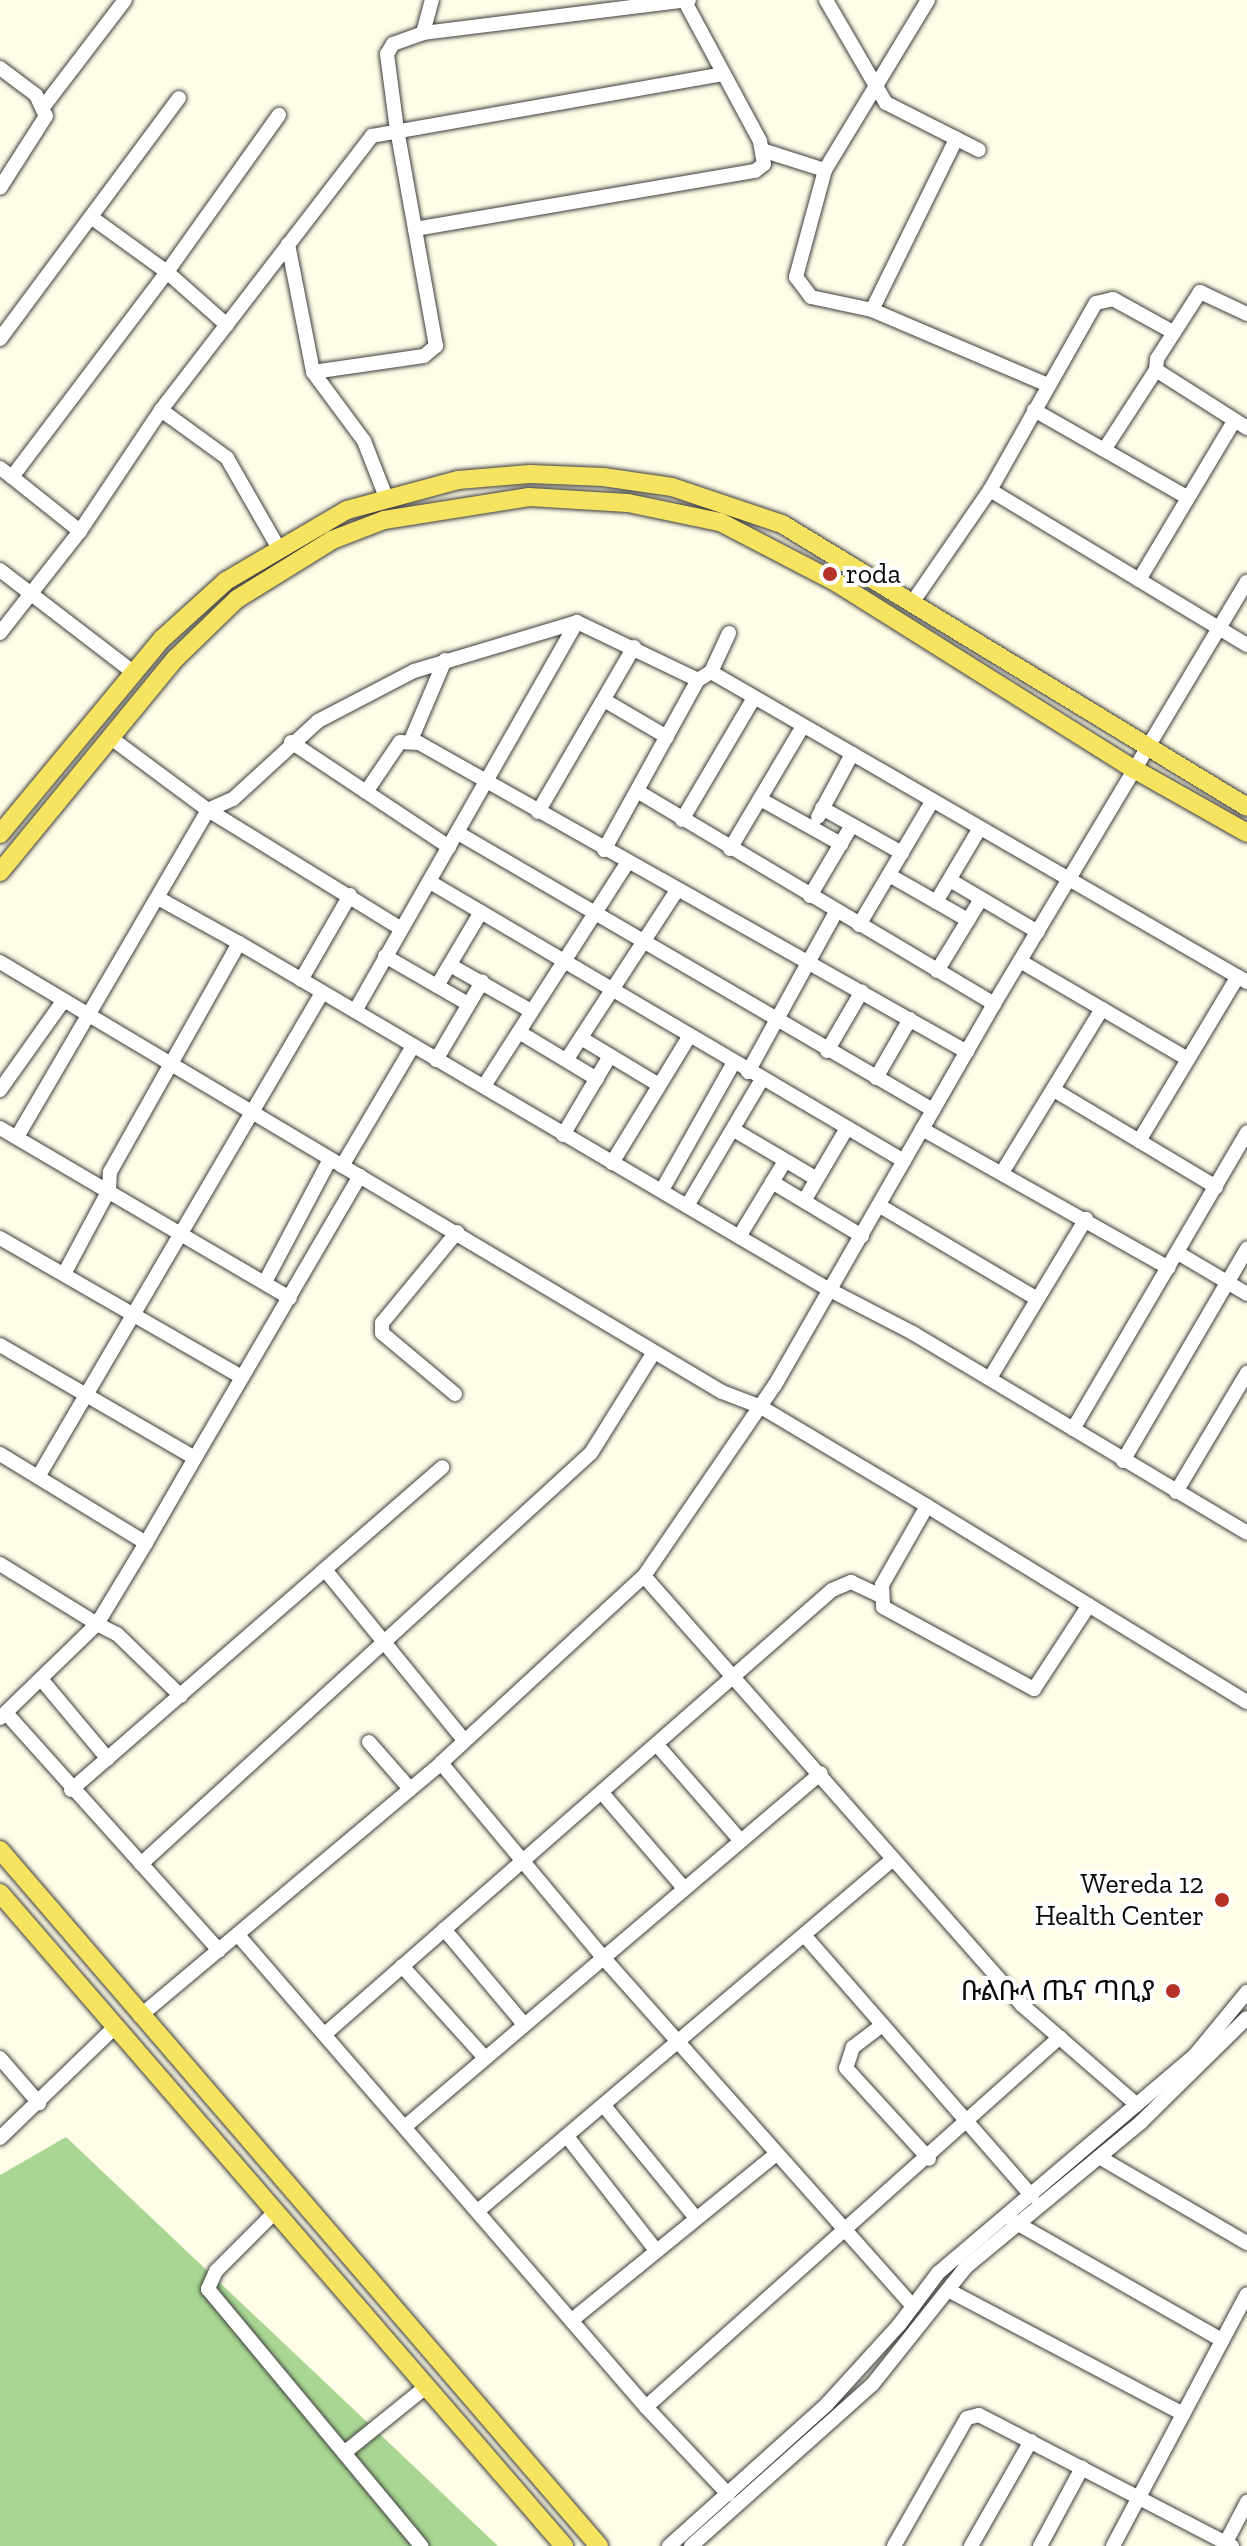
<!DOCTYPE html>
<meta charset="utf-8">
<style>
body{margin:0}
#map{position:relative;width:1247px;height:2546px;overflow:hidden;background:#fffde7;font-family:"Zilla Slab","Noto Sans Ethiopic",serif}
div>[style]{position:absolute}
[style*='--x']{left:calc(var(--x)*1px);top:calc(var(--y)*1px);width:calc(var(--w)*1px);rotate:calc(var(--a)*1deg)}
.forest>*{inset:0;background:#a9d793}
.roads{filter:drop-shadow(0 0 2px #3d3d3d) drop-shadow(0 0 2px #3d3d3d)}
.minor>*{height:14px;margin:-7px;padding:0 7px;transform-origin:7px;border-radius:7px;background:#fff}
.major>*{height:18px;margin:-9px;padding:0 9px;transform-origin:9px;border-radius:9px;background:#f6e360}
.dots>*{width:22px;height:22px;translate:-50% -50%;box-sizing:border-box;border:4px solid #fff;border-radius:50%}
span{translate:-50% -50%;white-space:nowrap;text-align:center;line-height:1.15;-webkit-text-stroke:8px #fff;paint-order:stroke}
.poi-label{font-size:28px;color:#0a0a0a}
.left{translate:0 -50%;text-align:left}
.right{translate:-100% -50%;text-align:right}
</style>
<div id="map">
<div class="forest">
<i style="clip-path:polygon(66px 2137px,498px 2546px,0 2546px,0 2175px)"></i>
</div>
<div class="roads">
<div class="minor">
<i style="--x:826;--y:0;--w:119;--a:59.8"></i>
<i style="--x:886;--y:103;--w:104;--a:26.8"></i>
<i style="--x:928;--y:0;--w:199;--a:121.2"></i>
<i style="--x:825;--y:170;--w:111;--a:105.2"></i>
<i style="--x:796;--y:277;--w:25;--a:53"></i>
<i style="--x:811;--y:297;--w:62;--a:12"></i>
<i style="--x:872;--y:310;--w:191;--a:23.1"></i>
<i style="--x:423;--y:33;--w:34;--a:-75"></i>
<i style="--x:0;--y:68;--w:45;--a:36.9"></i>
<i style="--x:36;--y:95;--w:23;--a:65"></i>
<i style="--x:46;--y:116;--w:85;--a:122.6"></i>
<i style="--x:44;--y:106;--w:133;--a:-52.6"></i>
<i style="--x:765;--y:151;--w:63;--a:17.6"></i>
<i style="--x:91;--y:217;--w:94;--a:35.9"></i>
<i style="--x:167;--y:272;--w:193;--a:-54.5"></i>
<i style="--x:415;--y:229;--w:345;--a:-9.7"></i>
<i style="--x:755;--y:171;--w:11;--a:-38"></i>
<i style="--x:764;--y:164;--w:23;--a:-100"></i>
<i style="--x:760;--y:141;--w:158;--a:-118.3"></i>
<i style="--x:288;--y:244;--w:130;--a:78.9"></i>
<i style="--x:313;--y:372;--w:86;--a:53.5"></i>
<i style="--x:364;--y:441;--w:60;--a:68.6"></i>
<i style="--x:872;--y:310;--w:191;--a:-63.8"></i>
<i style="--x:1247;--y:314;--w:52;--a:-154.9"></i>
<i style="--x:1200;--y:292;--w:80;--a:122.7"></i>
<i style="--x:1157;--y:359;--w:11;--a:95"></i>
<i style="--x:1156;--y:370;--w:108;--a:32.5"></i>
<i style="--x:0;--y:339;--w:300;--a:-53.4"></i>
<i style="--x:313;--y:372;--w:112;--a:-8.2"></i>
<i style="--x:424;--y:356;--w:16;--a:-40"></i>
<i style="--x:436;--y:346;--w:219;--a:-100.2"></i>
<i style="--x:397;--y:130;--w:77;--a:-97.5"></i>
<i style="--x:387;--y:54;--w:12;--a:-59"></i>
<i style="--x:393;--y:44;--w:32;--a:-20"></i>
<i style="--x:423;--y:33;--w:268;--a:-7.1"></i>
<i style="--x:161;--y:410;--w:82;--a:36"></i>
<i style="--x:227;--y:458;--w:103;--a:60.2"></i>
<i style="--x:1034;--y:410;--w:177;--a:29.7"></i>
<i style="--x:1104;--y:450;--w:95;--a:-57"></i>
<i style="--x:0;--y:468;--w:15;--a:37"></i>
<i style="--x:12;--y:477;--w:257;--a:-52.9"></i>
<i style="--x:167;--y:272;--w:80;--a:41.5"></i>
<i style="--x:12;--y:477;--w:87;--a:38.5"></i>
<i style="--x:990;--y:490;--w:300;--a:31.1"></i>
<i style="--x:0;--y:570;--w:169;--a:37.5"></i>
<i style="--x:1139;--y:580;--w:185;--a:-59.1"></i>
<i style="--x:912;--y:603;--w:137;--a:-55.4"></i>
<i style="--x:990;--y:490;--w:215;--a:-60.5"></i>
<i style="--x:1096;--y:303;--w:17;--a:-13"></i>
<i style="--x:1113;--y:299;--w:68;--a:28.8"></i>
<i style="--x:0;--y:633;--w:130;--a:-51.9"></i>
<i style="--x:80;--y:531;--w:146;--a:-56.2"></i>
<i style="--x:161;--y:410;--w:346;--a:-52.4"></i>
<i style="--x:372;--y:136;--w:355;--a:-10"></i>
<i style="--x:711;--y:672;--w:619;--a:30.04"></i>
<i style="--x:604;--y:700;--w:73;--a:30.4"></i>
<i style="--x:111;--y:738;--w:121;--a:36.6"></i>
<i style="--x:208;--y:810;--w:225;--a:31.6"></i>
<i style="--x:411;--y:740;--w:87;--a:-67"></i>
<i style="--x:291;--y:742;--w:190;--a:33.6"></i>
<i style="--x:637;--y:791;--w:416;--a:30.8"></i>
<i style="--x:366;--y:792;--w:60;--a:-55.8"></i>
<i style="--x:400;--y:742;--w:19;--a:3"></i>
<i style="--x:419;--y:743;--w:629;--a:29.42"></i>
<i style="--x:760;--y:799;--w:93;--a:29.1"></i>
<i style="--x:822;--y:808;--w:92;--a:29.4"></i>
<i style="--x:538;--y:812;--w:191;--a:-59.8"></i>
<i style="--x:818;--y:817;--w:72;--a:-61.6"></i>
<i style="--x:682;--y:820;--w:142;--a:-59.5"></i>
<i style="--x:458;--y:833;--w:550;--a:30.25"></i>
<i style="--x:730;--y:849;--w:143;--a:-59.3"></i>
<i style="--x:604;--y:850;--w:194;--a:-61.1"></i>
<i style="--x:698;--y:680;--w:15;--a:-32"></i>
<i style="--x:711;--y:672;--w:43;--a:-65.2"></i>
<i style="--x:889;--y:875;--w:91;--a:29.7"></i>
<i style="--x:950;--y:880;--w:102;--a:30.6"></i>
<i style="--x:430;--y:882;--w:550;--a:30.48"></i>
<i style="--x:810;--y:896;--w:82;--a:-59.4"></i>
<i style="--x:936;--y:902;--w:86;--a:-59.3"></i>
<i style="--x:859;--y:925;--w:145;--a:-59.4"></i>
<i style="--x:239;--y:943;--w:683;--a:30.43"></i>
<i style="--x:828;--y:1289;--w:96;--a:27.4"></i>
<i style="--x:913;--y:1333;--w:389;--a:30.9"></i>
<i style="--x:385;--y:956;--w:96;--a:30"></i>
<i style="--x:1020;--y:961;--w:194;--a:30.3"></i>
<i style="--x:0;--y:962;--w:840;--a:30.78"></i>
<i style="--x:722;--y:1392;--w:42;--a:21"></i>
<i style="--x:761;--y:1407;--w:193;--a:30.8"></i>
<i style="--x:927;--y:1506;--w:375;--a:31.5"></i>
<i style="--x:450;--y:965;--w:93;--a:29.6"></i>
<i style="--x:937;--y:971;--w:84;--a:-58.6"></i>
<i style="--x:301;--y:980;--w:98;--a:-60"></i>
<i style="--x:437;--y:986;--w:86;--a:-59.3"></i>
<i style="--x:355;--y:1011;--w:448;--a:-60.3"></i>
<i style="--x:519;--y:1032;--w:91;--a:31.1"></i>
<i style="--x:581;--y:1038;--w:91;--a:31.1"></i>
<i style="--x:827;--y:1051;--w:69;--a:-59.7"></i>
<i style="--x:567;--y:1059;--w:199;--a:-56.9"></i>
<i style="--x:436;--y:1060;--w:91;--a:-59.5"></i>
<i style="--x:748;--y:1072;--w:183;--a:-61.2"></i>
<i style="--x:876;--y:1078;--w:68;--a:-60"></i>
<i style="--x:484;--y:1086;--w:265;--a:-57.3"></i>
<i style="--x:0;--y:1090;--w:110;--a:-54.6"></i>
<i style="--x:1054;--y:1090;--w:189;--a:30.9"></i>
<i style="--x:0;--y:1128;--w:336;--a:30.4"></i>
<i style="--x:922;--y:1129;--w:283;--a:29.4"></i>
<i style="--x:734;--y:1130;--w:96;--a:30.6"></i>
<i style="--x:563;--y:1135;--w:92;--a:-59.3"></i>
<i style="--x:17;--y:1137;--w:379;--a:-59.7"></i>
<i style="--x:208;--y:810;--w:27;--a:-24"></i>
<i style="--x:233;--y:799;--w:115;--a:-42.5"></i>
<i style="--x:318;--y:721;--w:108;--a:-27.5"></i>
<i style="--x:414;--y:671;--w:170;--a:-16.7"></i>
<i style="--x:577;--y:622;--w:134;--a:25.6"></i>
<i style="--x:1139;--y:1141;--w:192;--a:-59"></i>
<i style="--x:612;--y:1163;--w:148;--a:-58.6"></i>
<i style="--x:342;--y:1166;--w:139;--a:-59.4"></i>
<i style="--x:1003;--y:1171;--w:190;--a:-58.6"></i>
<i style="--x:772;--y:1182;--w:105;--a:31"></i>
<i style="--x:662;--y:1190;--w:145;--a:-60.6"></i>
<i style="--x:804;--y:1201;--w:85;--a:-59.5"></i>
<i style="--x:687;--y:1206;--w:145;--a:-59.4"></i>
<i style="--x:880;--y:1206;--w:182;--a:30.6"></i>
<i style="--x:739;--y:1237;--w:89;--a:-58.8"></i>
<i style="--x:0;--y:1238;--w:279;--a:29.9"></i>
<i style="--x:1178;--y:1253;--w:80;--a:30.7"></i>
<i style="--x:64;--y:1274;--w:95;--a:-61.8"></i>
<i style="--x:109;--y:1190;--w:18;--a:-87"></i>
<i style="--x:110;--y:1172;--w:263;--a:-60.6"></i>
<i style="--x:239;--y:943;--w:93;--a:-150.9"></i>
<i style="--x:265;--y:1282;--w:139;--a:-62.1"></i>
<i style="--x:0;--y:1345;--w:225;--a:30.1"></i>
<i style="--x:195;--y:1458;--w:98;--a:120"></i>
<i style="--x:146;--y:1543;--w:171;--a:-148.6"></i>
<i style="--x:990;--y:1378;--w:186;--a:-58.9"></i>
<i style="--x:455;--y:1394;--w:95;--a:-140.1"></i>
<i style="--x:382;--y:1333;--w:10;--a:-90"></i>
<i style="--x:382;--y:1323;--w:118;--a:-50.5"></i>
<i style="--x:1073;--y:1429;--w:344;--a:-59.6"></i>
<i style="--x:195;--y:1458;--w:327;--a:-59.7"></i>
<i style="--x:1123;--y:1461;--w:246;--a:-59.7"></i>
<i style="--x:38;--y:1477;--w:561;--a:-59.6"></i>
<i style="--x:1176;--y:1492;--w:139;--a:-59.2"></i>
<i style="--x:927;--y:1506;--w:91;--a:119.7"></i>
<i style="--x:882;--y:1585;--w:22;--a:87"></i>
<i style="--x:883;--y:1607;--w:172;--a:28.5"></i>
<i style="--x:1034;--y:1689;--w:100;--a:-56.8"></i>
<i style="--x:0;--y:1564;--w:114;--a:31.7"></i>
<i style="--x:97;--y:1624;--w:95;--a:-58.8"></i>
<i style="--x:326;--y:1571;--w:218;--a:50.8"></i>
<i style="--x:644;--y:1576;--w:572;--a:48.62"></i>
<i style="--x:1022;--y:2005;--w:152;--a:41"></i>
<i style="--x:41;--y:1679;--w:104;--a:50.1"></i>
<i style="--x:6;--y:1713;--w:319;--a:48.1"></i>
<i style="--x:0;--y:1718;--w:135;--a:-44.1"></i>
<i style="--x:97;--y:1624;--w:22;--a:27"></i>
<i style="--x:117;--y:1634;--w:89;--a:44.1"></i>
<i style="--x:369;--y:1742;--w:62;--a:48.9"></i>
<i style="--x:658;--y:1746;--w:123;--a:48.9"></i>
<i style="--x:441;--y:1763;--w:250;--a:50.2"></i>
<i style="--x:601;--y:1955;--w:470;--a:48.4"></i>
<i style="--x:71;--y:1790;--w:492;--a:-41"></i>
<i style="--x:603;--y:1794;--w:121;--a:49.3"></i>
<i style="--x:141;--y:1864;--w:609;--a:-42.41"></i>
<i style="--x:591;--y:1453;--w:119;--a:-58"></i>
<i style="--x:444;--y:1929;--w:123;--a:50"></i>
<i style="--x:238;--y:1935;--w:624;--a:49.16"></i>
<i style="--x:646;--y:2407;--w:120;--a:46.7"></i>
<i style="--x:805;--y:1936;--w:345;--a:48.9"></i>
<i style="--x:402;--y:1966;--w:124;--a:47.9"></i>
<i style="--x:140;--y:2016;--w:393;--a:-40"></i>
<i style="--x:441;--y:1763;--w:276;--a:-42.7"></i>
<i style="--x:644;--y:1576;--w:232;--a:-55.6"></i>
<i style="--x:775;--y:1385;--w:439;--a:-60.1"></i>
<i style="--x:994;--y:1004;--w:492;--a:-59.1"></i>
<i style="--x:881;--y:2026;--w:35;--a:143"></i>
<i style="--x:853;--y:2047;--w:22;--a:108"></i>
<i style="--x:846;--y:2068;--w:123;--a:47.6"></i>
<i style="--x:325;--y:2034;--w:674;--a:-41.21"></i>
<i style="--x:832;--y:1590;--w:21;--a:-23"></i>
<i style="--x:851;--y:1582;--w:31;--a:25"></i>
<i style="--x:0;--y:2058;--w:60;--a:49.1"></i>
<i style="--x:605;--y:2107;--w:144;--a:50.7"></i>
<i style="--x:407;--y:2125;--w:543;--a:-40.37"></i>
<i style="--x:0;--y:2138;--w:160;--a:-44"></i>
<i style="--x:569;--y:2139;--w:140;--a:52"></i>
<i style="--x:1099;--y:2157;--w:171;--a:30.2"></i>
<i style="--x:479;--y:2210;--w:543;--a:-40.29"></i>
<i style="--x:275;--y:2212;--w:83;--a:135"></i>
<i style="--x:216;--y:2271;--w:20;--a:114"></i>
<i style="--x:208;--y:2289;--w:334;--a:50.3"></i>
<i style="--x:1013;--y:2221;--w:241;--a:29.7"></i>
<i style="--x:948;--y:2290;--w:266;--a:27.8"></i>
<i style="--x:572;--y:2320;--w:263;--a:-39.1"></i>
<i style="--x:646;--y:2407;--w:555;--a:-41.79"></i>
<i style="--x:344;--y:2453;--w:107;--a:-38.9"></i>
<i style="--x:669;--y:2546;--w:212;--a:-41.9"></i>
<i style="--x:827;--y:2404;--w:107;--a:-47.7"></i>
<i style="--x:899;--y:2325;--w:65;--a:-53.1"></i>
<i style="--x:938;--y:2273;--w:337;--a:-40.3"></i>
<i style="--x:1195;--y:2055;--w:82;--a:-50.5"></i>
<i style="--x:691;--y:2546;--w:242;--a:-41.7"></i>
<i style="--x:872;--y:2385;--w:151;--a:-51.5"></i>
<i style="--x:966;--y:2267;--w:227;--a:-39.6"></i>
<i style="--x:1141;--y:2122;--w:148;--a:-44.5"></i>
<i style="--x:894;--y:2546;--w:147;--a:-60.3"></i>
<i style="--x:967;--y:2418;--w:12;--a:-14"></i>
<i style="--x:979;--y:2415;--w:285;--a:27.4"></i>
<i style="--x:971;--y:2546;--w:121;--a:-60.3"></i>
<i style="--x:1040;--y:2546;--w:89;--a:-61.7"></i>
<i style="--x:1113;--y:2546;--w:285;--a:-62"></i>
<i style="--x:1224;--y:2546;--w:50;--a:-62.4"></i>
</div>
<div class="major">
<i style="--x:0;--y:834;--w:254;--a:-50.3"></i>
<i style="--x:162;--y:639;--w:86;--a:-42.2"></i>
<i style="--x:226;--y:581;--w:140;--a:-30.4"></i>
<i style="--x:347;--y:510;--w:115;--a:-15.1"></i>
<i style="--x:458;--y:480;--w:72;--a:-4.8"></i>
<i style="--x:530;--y:474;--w:73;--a:2.4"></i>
<i style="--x:603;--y:477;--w:70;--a:8.2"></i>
<i style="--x:672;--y:487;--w:116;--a:18.6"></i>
<i style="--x:782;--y:524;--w:544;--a:31.32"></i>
<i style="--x:0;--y:872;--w:276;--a:-50.6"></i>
<i style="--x:175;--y:659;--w:86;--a:-44.1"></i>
<i style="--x:237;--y:599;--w:112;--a:-31.8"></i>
<i style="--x:332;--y:540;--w:56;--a:-21"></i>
<i style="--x:384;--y:520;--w:147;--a:-9"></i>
<i style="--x:529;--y:497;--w:99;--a:3.5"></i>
<i style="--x:628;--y:503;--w:94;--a:11.7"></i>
<i style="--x:720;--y:522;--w:132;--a:27.5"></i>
<i style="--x:837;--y:583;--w:350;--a:32.1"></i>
<i style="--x:1134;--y:769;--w:130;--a:29.5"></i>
<i style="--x:0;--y:1850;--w:918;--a:49.28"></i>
<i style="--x:0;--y:1893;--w:863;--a:49.18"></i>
</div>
</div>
<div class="dots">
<i style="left:830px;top:574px;background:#b63126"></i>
<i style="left:1222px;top:1900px;background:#b63126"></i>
<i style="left:1173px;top:1991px;background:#b63126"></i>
</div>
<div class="poi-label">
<span class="left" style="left:846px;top:574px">roda</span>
<span class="right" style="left:1204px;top:1900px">Wereda 12<br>Health Center</span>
<span class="right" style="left:1155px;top:1991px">ቡልቡላ ጤና ጣቢያ</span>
</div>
</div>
